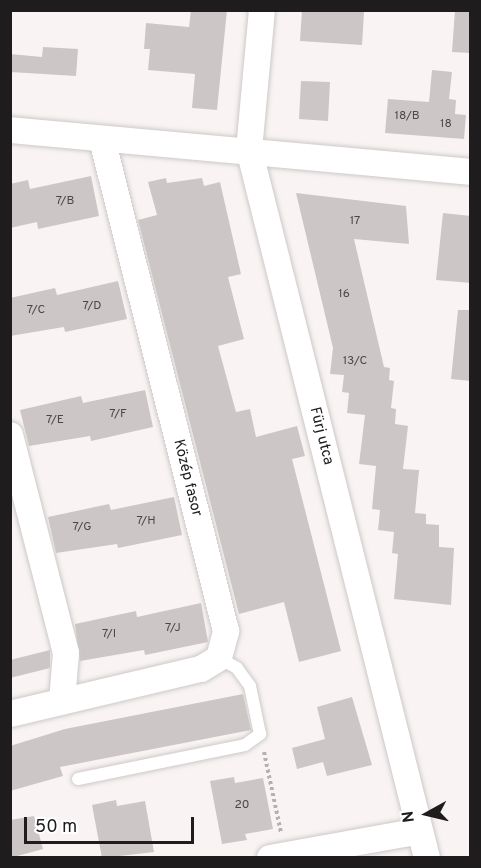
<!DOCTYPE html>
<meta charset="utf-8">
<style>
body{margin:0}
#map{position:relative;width:481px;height:868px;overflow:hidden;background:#f9f4f3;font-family:Overpass,sans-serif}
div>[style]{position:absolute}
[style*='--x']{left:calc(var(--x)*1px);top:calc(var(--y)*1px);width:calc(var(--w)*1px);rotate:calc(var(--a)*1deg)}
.building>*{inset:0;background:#ccc7c6}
.path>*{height:4px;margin-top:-2px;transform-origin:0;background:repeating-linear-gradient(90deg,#b5b1b0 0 3px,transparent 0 6px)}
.roads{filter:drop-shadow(0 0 2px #cdc9c8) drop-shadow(0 0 2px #cdc9c8)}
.service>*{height:12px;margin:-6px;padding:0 6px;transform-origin:6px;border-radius:6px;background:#fff}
.minor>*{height:26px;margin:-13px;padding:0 13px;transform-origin:13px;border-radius:13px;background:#fff}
span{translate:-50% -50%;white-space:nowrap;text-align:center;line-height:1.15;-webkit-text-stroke:6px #fff;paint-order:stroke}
.number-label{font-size:12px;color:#4a4746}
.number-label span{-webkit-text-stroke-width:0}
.street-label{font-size:15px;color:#1e1c1c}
.frame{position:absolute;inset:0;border:12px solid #1e1c1c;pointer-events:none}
.north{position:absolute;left:397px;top:784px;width:60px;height:60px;-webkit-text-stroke:4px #fff;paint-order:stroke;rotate:262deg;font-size:16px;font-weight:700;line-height:24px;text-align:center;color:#1e1c1c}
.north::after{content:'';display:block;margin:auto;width:21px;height:27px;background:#1e1c1c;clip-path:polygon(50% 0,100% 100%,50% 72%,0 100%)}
.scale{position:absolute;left:24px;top:817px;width:170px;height:27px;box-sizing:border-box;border:3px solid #1e1c1c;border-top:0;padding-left:8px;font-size:18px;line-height:21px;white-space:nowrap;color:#1e1c1c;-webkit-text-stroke:4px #fff;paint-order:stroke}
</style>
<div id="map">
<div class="building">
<i style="clip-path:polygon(191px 10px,227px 10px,217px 110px,192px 108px,195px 74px,148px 70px,150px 49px,144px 49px,146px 23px,189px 27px)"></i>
<i style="clip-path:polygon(302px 10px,364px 12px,362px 45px,300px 41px)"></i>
<i style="clip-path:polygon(455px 10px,471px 10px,471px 53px,452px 52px)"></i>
<i style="clip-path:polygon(43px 47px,78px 49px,76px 76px,10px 72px,10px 54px,42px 57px)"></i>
<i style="clip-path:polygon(432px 70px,452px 72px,449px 99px,456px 100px,455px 114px,466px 115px,464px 139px,385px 133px,388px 99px,429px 102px)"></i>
<i style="clip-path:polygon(301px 81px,330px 82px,328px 121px,299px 119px)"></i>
<i style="clip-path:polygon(91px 176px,99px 216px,38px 229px,37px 222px,10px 228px,10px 184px,28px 180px,30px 189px)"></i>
<i style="clip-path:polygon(166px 178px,167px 183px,202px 178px,204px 186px,220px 182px,241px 274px,228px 277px,244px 339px,218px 346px,236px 412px,250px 409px,256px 437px,297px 426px,305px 456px,292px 459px,341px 651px,299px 662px,284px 602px,239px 614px,138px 220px,157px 215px,148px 182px)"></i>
<i style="clip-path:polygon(296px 193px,406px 206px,409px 244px,354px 239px,384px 367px,390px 368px,389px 380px,394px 381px,391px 408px,396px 409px,395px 424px,408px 426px,403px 469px,419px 470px,415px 513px,426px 514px,426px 524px,439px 525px,439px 547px,454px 548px,451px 605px,394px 599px,398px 554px,392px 553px,394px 532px,378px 530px,380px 510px,372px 509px,376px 466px,359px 464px,365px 415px,347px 413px,349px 393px,342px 392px,344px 375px,330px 374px,333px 348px)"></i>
<i style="clip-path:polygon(443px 213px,471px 216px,471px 283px,436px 280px)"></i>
<i style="clip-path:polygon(118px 281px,127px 319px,65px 332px,64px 327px,10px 336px,10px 298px,55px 288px,57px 295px)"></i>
<i style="clip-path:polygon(458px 310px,471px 310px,471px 381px,451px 379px)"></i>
<i style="clip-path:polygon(145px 390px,153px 427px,91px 441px,90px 436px,29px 446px,20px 410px,81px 396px,83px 403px)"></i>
<i style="clip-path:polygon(174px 497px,182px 535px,118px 548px,117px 544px,56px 553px,48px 517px,109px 504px,111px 510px)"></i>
<i style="clip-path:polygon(201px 603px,208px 642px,145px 655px,144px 650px,80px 661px,75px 624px,136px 611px,137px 617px)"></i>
<i style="clip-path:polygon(50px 650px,50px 668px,10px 678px,10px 660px)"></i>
<i style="clip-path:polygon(243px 694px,251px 730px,60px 767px,63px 776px,10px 791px,10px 746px,65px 729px)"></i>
<i style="clip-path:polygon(352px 697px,372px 765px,327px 776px,323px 762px,297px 769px,292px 748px,325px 739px,317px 707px)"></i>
<i style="clip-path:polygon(234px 777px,235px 783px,263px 778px,273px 829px,245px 834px,247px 840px,222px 844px,210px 781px)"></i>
<i style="clip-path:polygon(116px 800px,117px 806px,145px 801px,154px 852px,102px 858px,92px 805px)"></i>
<i style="clip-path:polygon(34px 816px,43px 849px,10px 858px,10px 820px)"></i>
</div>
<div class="path">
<i style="--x:264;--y:752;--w:83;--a:78.1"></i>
</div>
<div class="roads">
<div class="service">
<i style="--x:78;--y:779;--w:170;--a:-11.5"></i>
<i style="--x:245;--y:745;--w:19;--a:-36"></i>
<i style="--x:260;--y:734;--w:49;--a:-101.8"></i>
<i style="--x:250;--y:686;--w:22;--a:-126"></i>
<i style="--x:237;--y:668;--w:21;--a:-151"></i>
</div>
<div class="minor">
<i style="--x:262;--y:10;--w:140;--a:95.3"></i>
<i style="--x:249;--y:149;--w:731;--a:75.91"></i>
<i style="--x:10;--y:130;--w:462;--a:5.2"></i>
<i style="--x:10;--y:435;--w:225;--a:75.6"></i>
<i style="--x:66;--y:653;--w:49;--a:94.7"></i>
<i style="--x:10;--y:714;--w:196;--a:-13.3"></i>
<i style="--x:201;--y:669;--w:21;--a:-31"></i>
<i style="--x:219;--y:658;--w:28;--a:-75"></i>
<i style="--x:226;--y:631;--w:507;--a:-104.15"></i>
<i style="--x:270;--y:858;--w:152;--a:-10.2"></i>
</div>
</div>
<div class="number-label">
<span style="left:407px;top:117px">18/B</span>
<span style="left:446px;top:125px">18</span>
<span style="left:65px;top:202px">7/B</span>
<span style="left:355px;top:222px">17</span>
<span style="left:344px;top:295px">16</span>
<span style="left:92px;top:307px">7/D</span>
<span style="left:36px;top:311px">7/C</span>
<span style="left:355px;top:362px">13/C</span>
<span style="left:118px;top:415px">7/F</span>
<span style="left:55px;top:421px">7/E</span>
<span style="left:146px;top:522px">7/H</span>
<span style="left:82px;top:528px">7/G</span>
<span style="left:173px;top:629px">7/J</span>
<span style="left:109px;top:635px">7/I</span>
<span style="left:242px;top:806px">20</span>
</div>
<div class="street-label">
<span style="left:321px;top:436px;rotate:76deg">Fürj utca</span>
<span style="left:187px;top:478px;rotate:76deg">Közép fasor</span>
</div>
<div class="frame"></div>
<div class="north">N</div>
<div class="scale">50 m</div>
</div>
